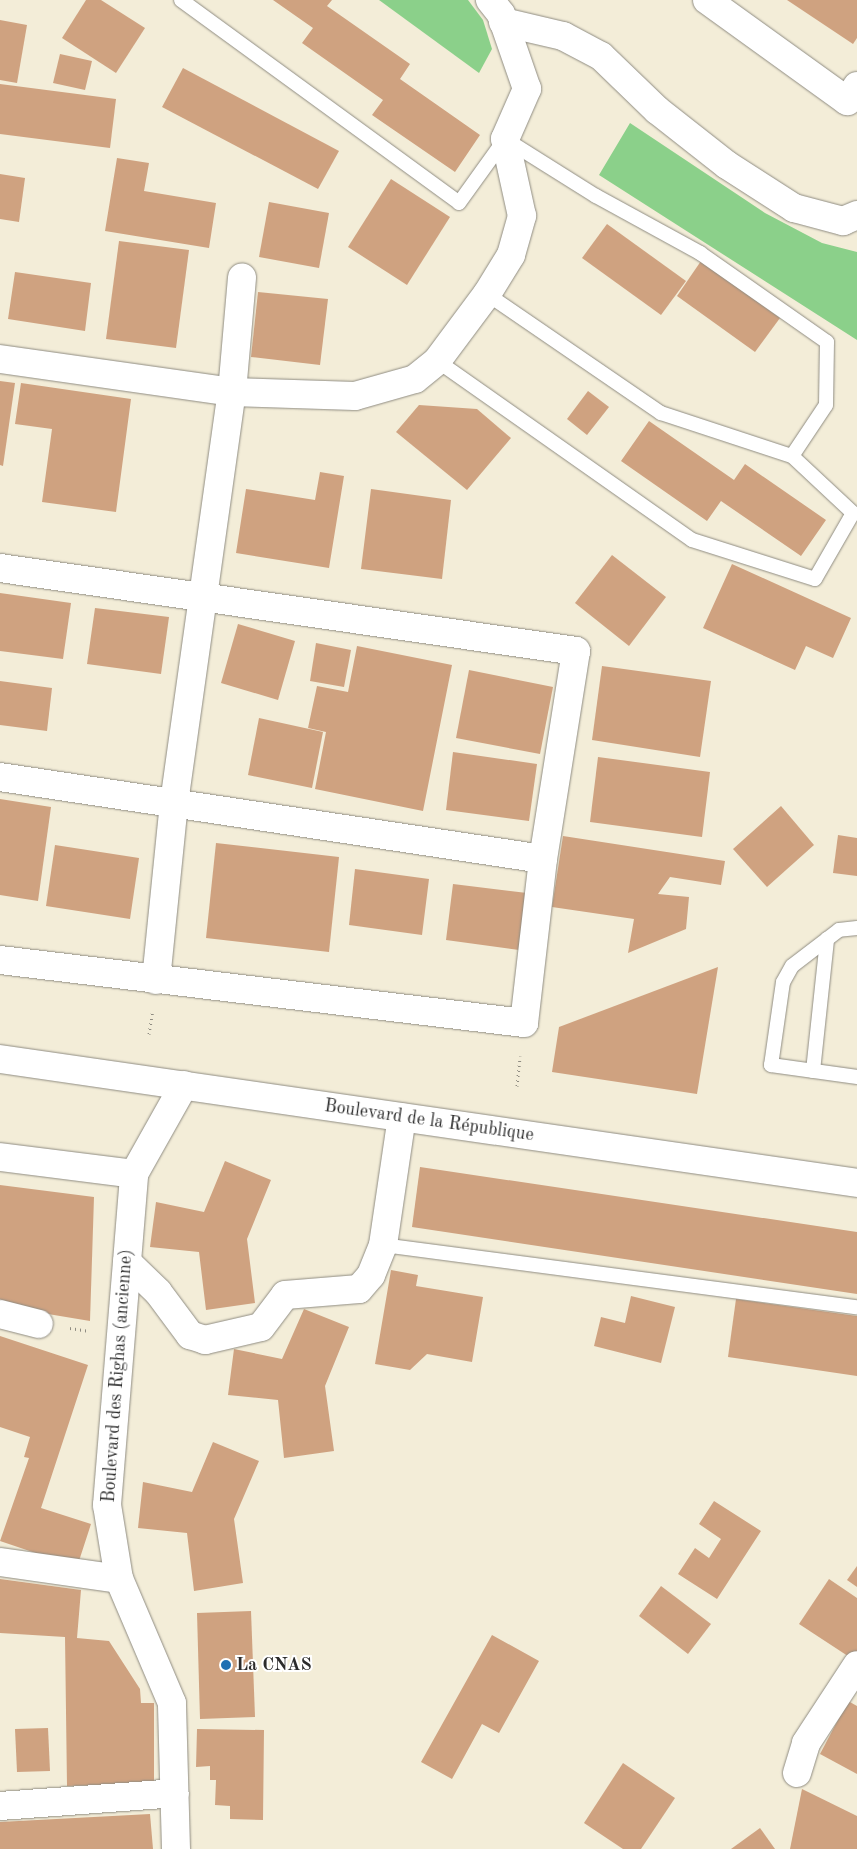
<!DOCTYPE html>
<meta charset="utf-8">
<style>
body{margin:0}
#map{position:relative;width:857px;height:1849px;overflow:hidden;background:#f3edd8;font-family:"Old Standard TT",serif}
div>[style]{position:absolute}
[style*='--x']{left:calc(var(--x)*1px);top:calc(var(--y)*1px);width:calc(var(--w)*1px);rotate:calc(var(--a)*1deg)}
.green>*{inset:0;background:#8bd08a}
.building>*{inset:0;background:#cfa280}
.path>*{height:3px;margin-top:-1.5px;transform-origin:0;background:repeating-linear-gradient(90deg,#8f8c82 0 1px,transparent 0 5px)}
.roads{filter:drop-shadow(0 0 1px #8f8c82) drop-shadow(0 0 1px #8f8c82)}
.lane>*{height:14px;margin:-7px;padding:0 7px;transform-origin:7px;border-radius:7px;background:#fff}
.street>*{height:28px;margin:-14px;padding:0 14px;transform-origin:14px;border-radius:14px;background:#fff}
.secondary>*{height:28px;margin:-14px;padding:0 14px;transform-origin:14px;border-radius:14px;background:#fff}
.dots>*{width:14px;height:14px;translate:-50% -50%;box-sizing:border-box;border:2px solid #fff;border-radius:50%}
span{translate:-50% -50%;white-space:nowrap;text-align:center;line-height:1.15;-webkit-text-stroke:4px #fff;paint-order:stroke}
.street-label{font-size:18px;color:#2b2b2b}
.poi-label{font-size:18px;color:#2b2b2b;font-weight:700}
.left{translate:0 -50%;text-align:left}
</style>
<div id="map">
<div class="green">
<i style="clip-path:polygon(379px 0,468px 0,483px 20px,492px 49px,479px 73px)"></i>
<i style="clip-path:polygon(630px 123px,765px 213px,822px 243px,857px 252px,857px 340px,599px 175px)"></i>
</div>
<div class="building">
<i style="clip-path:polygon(86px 0,101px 0,145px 28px,116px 73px,62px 38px)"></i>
<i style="clip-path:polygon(273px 0,332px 0,327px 6px,410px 64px,400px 79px,480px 135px,455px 172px,372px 115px,383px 100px,302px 43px,313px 28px)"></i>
<i style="clip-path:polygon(787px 0,857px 0,857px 38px,853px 44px)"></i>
<i style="clip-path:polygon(0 20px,27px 25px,17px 83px,0 80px)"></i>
<i style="clip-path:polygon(60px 54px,92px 61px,85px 90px,53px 83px)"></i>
<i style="clip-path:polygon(183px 68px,339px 151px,318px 189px,162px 107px)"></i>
<i style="clip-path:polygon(0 84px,116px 99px,110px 148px,0 134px)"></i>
<i style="clip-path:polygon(117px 158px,149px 163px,144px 191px,216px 203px,209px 248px,105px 231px)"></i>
<i style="clip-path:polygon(0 174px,25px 178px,19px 222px,0 219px)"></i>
<i style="clip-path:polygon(391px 179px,450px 217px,407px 285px,348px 247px)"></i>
<i style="clip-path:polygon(269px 202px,329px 213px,319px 268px,259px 257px)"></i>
<i style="clip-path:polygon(607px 224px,686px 281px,661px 315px,582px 258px)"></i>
<i style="clip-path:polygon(119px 241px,189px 250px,176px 348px,106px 339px)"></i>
<i style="clip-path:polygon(701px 261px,780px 318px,755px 352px,677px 296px)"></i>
<i style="clip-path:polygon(15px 272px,91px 283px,85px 331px,8px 319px)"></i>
<i style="clip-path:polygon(258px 292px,328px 299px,320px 365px,251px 357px)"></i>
<i style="clip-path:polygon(0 381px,15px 383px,3px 466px,0 465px)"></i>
<i style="clip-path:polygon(21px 383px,131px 399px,116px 512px,42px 502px,52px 429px,15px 424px)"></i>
<i style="clip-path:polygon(588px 391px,609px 407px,587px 435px,567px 419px)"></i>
<i style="clip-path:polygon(419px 405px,477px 409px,511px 438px,467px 490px,396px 432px)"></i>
<i style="clip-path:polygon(649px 421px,734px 480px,745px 464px,826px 520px,801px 556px,721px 501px,707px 521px,621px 461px)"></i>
<i style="clip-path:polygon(320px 472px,344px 476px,329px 568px,236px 553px,246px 489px,315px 500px)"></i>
<i style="clip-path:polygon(371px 489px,451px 500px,442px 579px,361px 569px)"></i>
<i style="clip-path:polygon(612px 555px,666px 597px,629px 646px,575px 603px)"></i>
<i style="clip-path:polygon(732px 564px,851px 618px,833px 658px,806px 646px,795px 670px,703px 628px)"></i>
<i style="clip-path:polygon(0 593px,71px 603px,63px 659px,0 651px)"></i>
<i style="clip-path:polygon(95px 608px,169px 617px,161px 674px,87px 664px)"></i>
<i style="clip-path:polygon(238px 624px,295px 641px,278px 700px,221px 683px)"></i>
<i style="clip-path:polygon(316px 643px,351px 650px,344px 687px,310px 681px)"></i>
<i style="clip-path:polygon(357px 646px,452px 665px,423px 811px,315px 789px,326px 732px,308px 728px,317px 686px,348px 692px)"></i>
<i style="clip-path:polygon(602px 666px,711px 681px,700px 757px,592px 740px)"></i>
<i style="clip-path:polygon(469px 670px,553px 687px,540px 754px,456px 738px)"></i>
<i style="clip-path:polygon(0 681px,52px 688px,47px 731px,0 725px)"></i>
<i style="clip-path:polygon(259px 718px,323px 732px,312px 788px,248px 775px)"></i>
<i style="clip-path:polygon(453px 752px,537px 764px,529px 821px,446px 810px)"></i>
<i style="clip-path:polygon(598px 757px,710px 772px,702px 837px,590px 822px)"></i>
<i style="clip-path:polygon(0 799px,51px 807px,38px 901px,0 895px)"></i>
<i style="clip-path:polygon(781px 806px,814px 845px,767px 887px,733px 849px)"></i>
<i style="clip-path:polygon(838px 835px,857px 838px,857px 876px,833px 873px)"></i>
<i style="clip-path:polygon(563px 836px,725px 861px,721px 885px,670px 877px,658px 894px,689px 897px,686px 929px,628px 953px,634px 919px,552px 907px)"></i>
<i style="clip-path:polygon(216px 843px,339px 857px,329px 952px,206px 938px)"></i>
<i style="clip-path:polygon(55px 845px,139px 858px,130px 919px,46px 906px)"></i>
<i style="clip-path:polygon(355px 869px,429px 879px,422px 935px,349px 925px)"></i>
<i style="clip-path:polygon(453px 884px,527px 893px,519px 950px,446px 940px)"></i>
<i style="clip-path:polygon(718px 967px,697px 1094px,552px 1072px,559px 1027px)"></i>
<i style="clip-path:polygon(225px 1161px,271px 1180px,247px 1239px,255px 1303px,206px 1310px,199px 1252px,150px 1247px,156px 1202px,204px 1212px)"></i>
<i style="clip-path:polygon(420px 1167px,857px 1232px,857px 1294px,412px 1227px)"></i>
<i style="clip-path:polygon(0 1185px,94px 1197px,90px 1321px,18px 1309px,0 1300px)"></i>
<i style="clip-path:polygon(391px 1270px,418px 1275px,416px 1286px,483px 1297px,472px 1362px,427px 1354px,410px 1370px,375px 1364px)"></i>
<i style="clip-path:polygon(631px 1296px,675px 1307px,661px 1363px,594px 1346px,601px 1317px,625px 1323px)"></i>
<i style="clip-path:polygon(736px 1299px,857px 1316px,857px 1376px,728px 1357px)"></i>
<i style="clip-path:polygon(304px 1309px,349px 1327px,325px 1386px,334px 1451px,284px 1458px,278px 1400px,228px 1395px,234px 1349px,282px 1359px)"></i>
<i style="clip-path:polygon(0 1336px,88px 1365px,41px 1508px,91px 1524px,77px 1567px,0 1541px,29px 1458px,24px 1457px,30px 1437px,0 1427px)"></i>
<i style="clip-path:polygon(213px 1442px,259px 1461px,234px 1519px,243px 1583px,194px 1591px,187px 1533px,138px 1528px,143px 1482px,192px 1492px)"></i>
<i style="clip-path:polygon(714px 1501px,761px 1531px,717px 1599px,678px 1574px,695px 1548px,709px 1558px,721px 1539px,699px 1524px)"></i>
<i style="clip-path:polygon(857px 1566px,857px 1587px,847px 1580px)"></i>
<i style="clip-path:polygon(0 1579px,81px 1590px,77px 1638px,109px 1641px,140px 1689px,141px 1703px,154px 1703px,154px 1784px,67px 1786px,65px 1637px,0 1633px)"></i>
<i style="clip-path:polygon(829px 1579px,857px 1598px,857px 1662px,799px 1624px)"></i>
<i style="clip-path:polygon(661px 1586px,711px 1624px,688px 1654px,639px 1616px)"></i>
<i style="clip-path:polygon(251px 1611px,255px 1717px,200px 1719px,197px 1613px)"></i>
<i style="clip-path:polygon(492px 1635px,539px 1661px,499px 1733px,482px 1724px,452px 1779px,421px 1762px)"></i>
<i style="clip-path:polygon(848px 1701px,857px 1706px,857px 1774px,820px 1754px)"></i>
<i style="clip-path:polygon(48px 1728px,50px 1771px,17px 1772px,15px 1729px)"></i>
<i style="clip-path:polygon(197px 1729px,264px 1730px,263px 1820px,230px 1819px,230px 1806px,215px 1805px,216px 1780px,210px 1780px,210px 1766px,196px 1767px)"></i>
<i style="clip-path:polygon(623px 1763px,675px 1798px,641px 1849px,623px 1849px,584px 1823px)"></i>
<i style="clip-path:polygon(802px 1789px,857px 1816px,857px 1849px,790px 1849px)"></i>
<i style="clip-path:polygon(150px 1814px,153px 1849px,0 1849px,0 1822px)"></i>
<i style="clip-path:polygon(760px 1828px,775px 1849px,731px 1849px)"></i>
</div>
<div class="path">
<i style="--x:149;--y:1034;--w:24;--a:-81"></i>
<i style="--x:517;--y:1086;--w:30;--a:-84"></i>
<i style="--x:70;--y:1328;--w:18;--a:9"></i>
</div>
<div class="roads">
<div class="lane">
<i style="--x:181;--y:0;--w:344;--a:36.1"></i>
<i style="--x:459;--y:203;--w:79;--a:-54.3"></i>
<i style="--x:505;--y:139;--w:107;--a:32.1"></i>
<i style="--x:596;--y:196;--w:119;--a:28.7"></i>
<i style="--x:700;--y:253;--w:155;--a:35"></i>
<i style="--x:827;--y:342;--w:63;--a:90.9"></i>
<i style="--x:826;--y:405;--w:61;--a:123.7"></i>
<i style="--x:792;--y:456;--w:83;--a:43.1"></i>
<i style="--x:853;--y:513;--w:76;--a:119.9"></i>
<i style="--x:815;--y:579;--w:129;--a:-162.4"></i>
<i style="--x:692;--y:540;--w:312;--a:-144.9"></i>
<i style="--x:487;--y:294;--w:211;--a:34.4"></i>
<i style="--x:661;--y:413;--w:138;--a:18.2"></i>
<i style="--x:857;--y:928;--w:18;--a:174"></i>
<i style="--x:839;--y:930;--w:59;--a:142.5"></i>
<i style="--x:792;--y:966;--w:18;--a:119"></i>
<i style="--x:783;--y:982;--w:84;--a:98.2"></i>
<i style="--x:771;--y:1065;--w:87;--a:7.9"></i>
<i style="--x:813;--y:1071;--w:133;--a:-83.9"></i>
<i style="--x:383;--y:1245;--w:478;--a:7.5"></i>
</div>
<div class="street">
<i style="--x:707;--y:0;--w:173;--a:35.8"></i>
<i style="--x:847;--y:101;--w:18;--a:-56"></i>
<i style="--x:503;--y:22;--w:62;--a:13.1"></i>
<i style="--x:563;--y:36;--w:43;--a:27.8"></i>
<i style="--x:601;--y:56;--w:78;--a:44"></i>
<i style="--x:657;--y:110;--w:89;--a:38.2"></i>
<i style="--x:727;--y:165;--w:80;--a:32.7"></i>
<i style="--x:794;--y:208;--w:51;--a:14.9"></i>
<i style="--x:843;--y:221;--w:15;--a:-23"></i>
<i style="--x:0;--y:359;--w:234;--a:8.1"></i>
<i style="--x:232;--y:392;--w:123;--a:1.9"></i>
<i style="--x:355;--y:396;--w:62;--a:-15.8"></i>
<i style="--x:415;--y:379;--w:28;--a:-39"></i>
<i style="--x:437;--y:361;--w:84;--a:-53.3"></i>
<i style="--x:487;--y:294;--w:46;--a:-58.4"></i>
<i style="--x:511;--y:255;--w:41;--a:-74.2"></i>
<i style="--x:522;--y:216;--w:79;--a:-102.4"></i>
<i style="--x:505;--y:139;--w:55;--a:-66.3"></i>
<i style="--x:527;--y:89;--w:79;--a:-109.1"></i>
<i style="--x:501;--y:14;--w:18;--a:-128"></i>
<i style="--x:0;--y:568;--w:582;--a:8.2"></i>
<i style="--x:576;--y:651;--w:211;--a:99"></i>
<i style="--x:543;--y:859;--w:165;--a:96.6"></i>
<i style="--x:524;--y:1023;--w:528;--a:-173.14"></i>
<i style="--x:0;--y:777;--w:549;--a:8.59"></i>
<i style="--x:156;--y:980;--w:178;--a:-84.2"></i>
<i style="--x:174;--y:803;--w:415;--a:-82"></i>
<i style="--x:232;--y:392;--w:115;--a:-85"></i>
<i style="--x:0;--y:1157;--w:135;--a:7.2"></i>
<i style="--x:127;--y:1262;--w:43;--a:44.1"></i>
<i style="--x:158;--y:1292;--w:54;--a:53.3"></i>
<i style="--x:190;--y:1335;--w:16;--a:18"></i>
<i style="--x:205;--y:1340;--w:57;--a:-13.1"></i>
<i style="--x:261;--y:1327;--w:40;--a:-53"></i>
<i style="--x:285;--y:1295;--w:74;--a:-4.6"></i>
<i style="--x:359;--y:1289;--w:18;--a:-49"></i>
<i style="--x:371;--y:1275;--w:32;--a:-68"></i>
<i style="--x:383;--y:1245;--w:129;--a:-81.6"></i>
<i style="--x:0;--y:1314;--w:40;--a:14.4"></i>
<i style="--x:0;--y:1562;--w:120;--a:8.1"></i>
<i style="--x:797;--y:1773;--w:31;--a:-73"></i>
<i style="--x:806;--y:1743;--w:93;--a:-56.8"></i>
<i style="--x:0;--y:1806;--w:175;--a:-4.2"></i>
<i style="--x:176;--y:1849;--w:146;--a:-91.6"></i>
<i style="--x:172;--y:1703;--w:135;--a:-113.1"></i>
<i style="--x:119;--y:1579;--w:75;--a:-99.2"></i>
<i style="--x:107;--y:1505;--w:332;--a:-85.3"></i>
<i style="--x:134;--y:1174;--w:102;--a:-60.7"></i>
</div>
<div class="secondary">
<i style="--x:0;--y:1059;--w:866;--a:8.23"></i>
</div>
</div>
<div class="dots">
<i style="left:226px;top:1665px;background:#1f6fb2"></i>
</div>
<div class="street-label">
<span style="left:429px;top:1121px;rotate:8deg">Boulevard de la République</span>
<span style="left:118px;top:1376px;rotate:-86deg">Boulevard des Righas (ancienne)</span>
</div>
<div class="poi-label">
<span class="left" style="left:236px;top:1665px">La CNAS</span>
</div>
</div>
